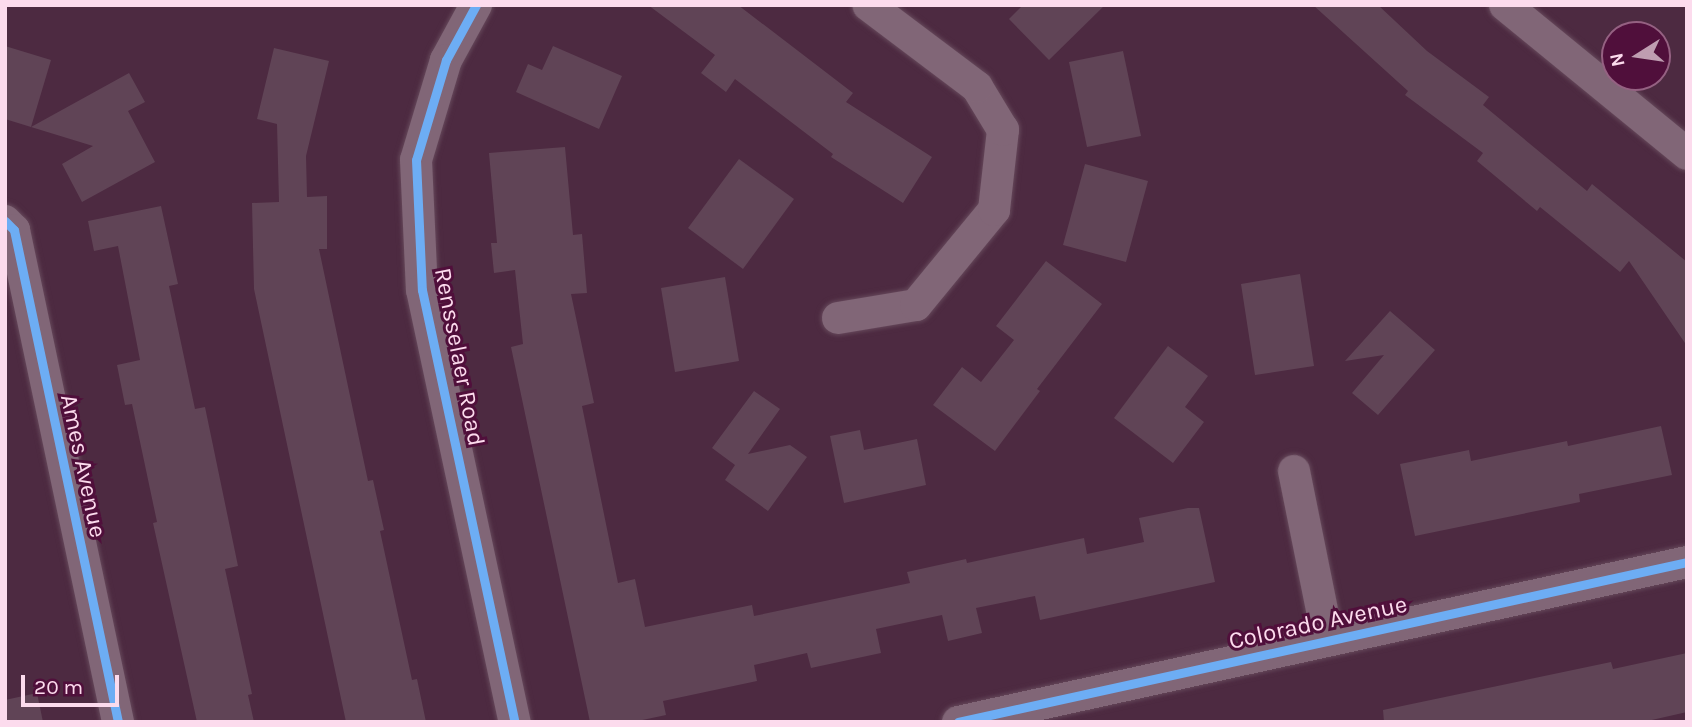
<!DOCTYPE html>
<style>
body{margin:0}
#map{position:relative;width:1692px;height:727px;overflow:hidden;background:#4d2a41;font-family:Karla,sans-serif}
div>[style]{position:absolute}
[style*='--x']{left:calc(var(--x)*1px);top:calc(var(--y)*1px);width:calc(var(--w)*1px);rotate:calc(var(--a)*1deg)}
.building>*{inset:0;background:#604456}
.roads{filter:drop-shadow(0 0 2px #65485a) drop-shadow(0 0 2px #65485a)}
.minor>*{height:32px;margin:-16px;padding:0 16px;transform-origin:16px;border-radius:16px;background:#816677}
.cycleway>*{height:9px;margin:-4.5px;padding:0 4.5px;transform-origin:4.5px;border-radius:4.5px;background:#6dadf4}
span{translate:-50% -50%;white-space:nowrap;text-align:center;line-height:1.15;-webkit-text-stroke:6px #500f3b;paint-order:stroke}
.street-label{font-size:24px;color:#fcdbed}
.frame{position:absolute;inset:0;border:7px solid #fcdbed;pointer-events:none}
.north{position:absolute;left:1601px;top:21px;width:70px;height:70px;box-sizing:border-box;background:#500f3b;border:2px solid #956182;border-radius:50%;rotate:258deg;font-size:19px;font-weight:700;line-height:28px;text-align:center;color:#fcdbed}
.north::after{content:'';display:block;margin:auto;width:24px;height:32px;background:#bf9db1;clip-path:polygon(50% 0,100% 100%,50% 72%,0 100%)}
.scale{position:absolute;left:21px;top:675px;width:98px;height:32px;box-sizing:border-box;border:4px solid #fcdbed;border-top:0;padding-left:9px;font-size:21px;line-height:24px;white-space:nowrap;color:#fcdbed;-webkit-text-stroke:5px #500f3b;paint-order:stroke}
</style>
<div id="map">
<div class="building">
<i style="clip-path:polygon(648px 5px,738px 5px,853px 93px,846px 102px,932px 157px,903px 203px,831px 157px,833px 154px,735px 79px,726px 92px,701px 73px,715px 55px)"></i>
<i style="clip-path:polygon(1023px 5px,1105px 5px,1049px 60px,1009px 19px)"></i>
<i style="clip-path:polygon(1313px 5px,1378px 5px,1427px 51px,1489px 97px,1483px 105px,1587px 191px,1592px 184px,1687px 262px,1687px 346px,1629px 261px,1620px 272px,1540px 207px,1537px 211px,1477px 161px,1483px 153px,1405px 95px,1408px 91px)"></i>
<i style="clip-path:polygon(5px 46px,51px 60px,31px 127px,5px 119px)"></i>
<i style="clip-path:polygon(553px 46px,622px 76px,599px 129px,516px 92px,528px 64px,542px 70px)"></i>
<i style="clip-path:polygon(274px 48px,329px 61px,306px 156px,307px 197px,327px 196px,327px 249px,319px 249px,368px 481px,373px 480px,384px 530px,380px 531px,412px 680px,417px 679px,426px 722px,346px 722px,254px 289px,252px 203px,279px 202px,277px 124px,257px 119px)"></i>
<i style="clip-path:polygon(1123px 51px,1141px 136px,1087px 147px,1069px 62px)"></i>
<i style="clip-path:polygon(129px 73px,145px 102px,128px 111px,155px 162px,82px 202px,62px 164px,93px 146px,31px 127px)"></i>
<i style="clip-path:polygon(565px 147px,573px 235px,582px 234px,587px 293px,571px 294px,594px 403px,582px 406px,618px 583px,635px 579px,645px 627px,752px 605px,754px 616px,910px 583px,907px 572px,966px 559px,967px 563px,1084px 538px,1087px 554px,1144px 542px,1139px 518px,1188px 508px,1199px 508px,1215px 582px,1040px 620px,1035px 596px,976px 608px,982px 633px,948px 641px,942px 615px,876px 629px,881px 653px,811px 668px,807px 653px,754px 665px,757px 681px,663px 701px,666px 715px,633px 722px,590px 722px,511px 347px,523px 344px,515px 270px,494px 273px,491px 243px,497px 243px,489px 153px)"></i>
<i style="clip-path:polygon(739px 159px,794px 199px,743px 269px,688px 228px)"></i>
<i style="clip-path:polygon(1085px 164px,1148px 181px,1126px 262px,1063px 245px)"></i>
<i style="clip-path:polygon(161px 206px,178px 284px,169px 286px,195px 409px,205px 407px,238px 566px,225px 569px,252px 694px,248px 695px,254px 722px,197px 722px,153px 523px,157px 522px,132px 404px,125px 405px,117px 365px,140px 360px,118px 246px,94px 251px,88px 221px)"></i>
<i style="clip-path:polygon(1046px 261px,1102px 304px,1037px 389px,1040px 391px,995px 451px,933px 405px,962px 367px,981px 382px,1014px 340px,996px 326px)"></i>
<i style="clip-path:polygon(1300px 274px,1314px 366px,1255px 375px,1241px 284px)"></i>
<i style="clip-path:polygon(725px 277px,739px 361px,675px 372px,661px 288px)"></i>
<i style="clip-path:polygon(1390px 311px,1435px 350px,1378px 415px,1352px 393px,1384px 355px,1345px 361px)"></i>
<i style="clip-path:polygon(1168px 346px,1208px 376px,1185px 407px,1204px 422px,1173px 463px,1114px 418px)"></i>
<i style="clip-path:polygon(754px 391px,780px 409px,748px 454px,790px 445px,807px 457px,768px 511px,725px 480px,735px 465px,712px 448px)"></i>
<i style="clip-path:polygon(1661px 426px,1672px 475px,1579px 494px,1580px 502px,1415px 536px,1400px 464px,1469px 450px,1471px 461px,1567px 441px,1568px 446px)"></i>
<i style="clip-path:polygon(860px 430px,864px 450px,917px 439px,926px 485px,844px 503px,830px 436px)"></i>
<i style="clip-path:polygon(1687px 653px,1687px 712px,1643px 722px,1384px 722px,1383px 710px,1611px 662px,1613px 669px)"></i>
<i style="clip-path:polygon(37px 693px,43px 722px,5px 722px,5px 700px)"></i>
</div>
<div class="roads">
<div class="minor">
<i style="--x:476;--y:5;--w:63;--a:118.6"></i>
<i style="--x:446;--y:60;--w:104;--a:106.7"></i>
<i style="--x:416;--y:160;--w:130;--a:87.4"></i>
<i style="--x:422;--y:290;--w:442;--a:77.9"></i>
<i style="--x:1505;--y:5;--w:235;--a:39.3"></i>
<i style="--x:5;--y:221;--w:13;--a:45"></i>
<i style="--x:14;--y:230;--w:503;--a:78.06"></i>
<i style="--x:838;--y:318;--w:79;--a:-9.5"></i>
<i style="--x:916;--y:305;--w:123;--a:-50.6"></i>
<i style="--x:994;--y:210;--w:81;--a:-83.6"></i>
<i style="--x:1003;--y:130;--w:50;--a:-121.2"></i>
<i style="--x:977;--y:87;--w:136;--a:-143"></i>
<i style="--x:1294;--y:471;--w:172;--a:78.6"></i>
<i style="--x:958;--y:722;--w:746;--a:-12.38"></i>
</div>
</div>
<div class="cycleway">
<i style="--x:476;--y:5;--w:63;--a:118.6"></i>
<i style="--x:446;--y:60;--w:104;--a:106.7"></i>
<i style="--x:416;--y:160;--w:130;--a:87.4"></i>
<i style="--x:422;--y:290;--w:442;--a:77.9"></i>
<i style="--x:5;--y:221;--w:13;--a:45"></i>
<i style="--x:14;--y:230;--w:503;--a:78.06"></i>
<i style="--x:958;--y:722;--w:746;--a:-12.38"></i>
</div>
<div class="street-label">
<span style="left:459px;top:357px;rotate:79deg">Rensselaer Road</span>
<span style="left:83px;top:466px;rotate:78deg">Ames Avenue</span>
<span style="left:1318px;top:623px;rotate:-12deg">Colorado Avenue</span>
</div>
<div class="frame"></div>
<div class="north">N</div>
<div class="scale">20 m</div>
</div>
